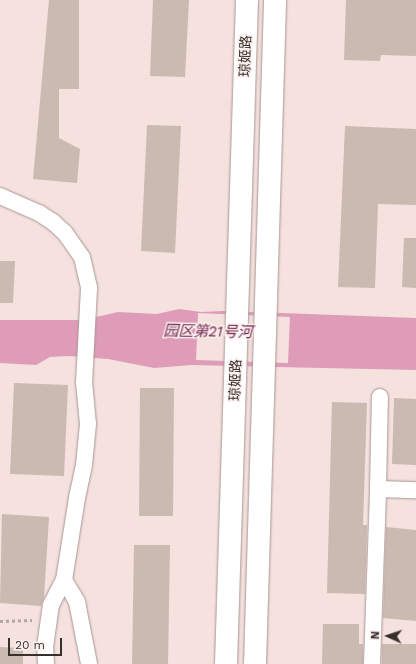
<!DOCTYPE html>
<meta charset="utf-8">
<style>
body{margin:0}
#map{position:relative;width:416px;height:664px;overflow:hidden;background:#f5e1de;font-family:"Work Sans","Noto Sans SC",sans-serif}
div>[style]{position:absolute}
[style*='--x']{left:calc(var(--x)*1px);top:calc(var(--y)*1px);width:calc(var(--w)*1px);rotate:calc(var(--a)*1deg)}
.water>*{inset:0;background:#de9cb9}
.pier>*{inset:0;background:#f5e1de}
.building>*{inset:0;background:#cabab1}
.path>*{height:2.5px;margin-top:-1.25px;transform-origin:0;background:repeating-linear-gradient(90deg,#b5a5a3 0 3px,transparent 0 6px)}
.roads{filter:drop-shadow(0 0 1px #a89693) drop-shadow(0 0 1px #a89693)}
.minor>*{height:16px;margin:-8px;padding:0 8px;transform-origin:8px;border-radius:8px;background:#fff}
.secondary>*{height:22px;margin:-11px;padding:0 11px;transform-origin:11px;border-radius:11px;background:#fff}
span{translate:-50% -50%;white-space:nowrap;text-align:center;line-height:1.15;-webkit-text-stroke:3px #fcf0ee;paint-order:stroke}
.street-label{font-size:14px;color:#37302e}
.water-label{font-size:15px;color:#6b1e48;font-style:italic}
.north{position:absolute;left:368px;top:616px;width:40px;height:40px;-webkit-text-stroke:3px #fcf0ee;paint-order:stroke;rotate:273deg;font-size:11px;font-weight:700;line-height:16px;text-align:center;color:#37302e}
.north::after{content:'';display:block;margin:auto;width:14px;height:18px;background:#37302e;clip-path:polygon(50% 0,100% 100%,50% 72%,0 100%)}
.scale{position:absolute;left:8px;top:638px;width:54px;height:18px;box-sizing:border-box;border:2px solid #37302e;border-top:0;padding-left:5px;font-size:12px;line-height:14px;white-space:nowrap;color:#37302e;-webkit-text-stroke:3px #fcf0ee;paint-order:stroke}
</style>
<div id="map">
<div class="water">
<i style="clip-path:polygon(179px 309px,201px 312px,223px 311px,416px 318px,416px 370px,191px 365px,154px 368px,108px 359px,69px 356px,50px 357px,36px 365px,0 363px,0 320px,83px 320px,118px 312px,157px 314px)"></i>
</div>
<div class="pier">
<i style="clip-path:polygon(198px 313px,290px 317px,288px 363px,196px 360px)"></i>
</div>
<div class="building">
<i style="clip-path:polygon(49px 0,79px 0,79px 89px,59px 89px,59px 138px,80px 149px,77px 183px,33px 179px)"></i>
<i style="clip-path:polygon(153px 0,189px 0,185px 77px,150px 76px)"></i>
<i style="clip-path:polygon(346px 0,416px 0,416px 56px,381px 55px,380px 61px,344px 60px)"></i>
<i style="clip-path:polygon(147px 125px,181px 126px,175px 253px,141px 251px)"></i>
<i style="clip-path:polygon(345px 126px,416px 129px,416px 205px,378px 204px,375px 288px,338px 287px)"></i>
<i style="clip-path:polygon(404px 238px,416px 238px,416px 288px,402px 287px)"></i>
<i style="clip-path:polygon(0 261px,15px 261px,13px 303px,0 303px)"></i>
<i style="clip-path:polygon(14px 383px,68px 385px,64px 476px,10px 474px)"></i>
<i style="clip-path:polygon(140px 388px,174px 388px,173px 516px,139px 516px)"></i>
<i style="clip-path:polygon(394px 398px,416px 399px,416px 465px,392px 464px)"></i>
<i style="clip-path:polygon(332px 402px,367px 403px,363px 525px,367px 525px,365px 594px,327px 593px)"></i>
<i style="clip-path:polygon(2px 514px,49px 517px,44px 598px,41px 606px,0 603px)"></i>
<i style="clip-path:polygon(386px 527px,416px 530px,416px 621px,383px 618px)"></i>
<i style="clip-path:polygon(134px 545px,170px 545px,168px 664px,132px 664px)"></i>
<i style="clip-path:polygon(323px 624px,359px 624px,359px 644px,363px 644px,363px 664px,322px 664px)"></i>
<i style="clip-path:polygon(382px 644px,416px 644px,416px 664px,382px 664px)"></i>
<i style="clip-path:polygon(0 647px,23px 648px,23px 664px,0 664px)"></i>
</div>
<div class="path">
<i style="--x:0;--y:621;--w:32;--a:-2"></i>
</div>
<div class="roads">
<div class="minor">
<i style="--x:0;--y:196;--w:43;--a:23.6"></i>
<i style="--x:39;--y:213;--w:17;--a:33"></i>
<i style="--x:53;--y:222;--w:16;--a:43"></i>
<i style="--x:65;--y:233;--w:29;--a:55"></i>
<i style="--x:82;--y:257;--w:32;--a:77"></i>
<i style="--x:89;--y:288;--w:94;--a:93"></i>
<i style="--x:84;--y:382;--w:42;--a:84.6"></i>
<i style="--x:88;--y:424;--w:41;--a:95.6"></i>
<i style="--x:84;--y:465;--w:34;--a:102"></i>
<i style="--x:77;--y:498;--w:83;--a:99"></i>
<i style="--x:378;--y:489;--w:92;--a:-88.8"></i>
<i style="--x:46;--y:664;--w:17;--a:-93"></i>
<i style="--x:45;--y:647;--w:42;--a:-81.9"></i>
<i style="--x:51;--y:605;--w:28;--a:-63"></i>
<i style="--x:64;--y:580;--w:26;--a:59"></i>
<i style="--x:77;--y:602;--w:63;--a:79"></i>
<i style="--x:372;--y:664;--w:175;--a:-88"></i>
<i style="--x:378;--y:489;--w:38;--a:2"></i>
</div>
<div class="secondary">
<i style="--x:226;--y:664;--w:664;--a:-88.19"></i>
<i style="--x:255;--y:664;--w:664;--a:-88.27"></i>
</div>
</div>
<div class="street-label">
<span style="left:245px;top:56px;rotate:-88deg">琼姬路</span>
<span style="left:235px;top:380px;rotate:-88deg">琼姬路</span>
</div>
<div class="water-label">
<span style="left:208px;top:332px;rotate:1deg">园区第21号河</span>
</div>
<div class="north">N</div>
<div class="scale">20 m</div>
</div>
